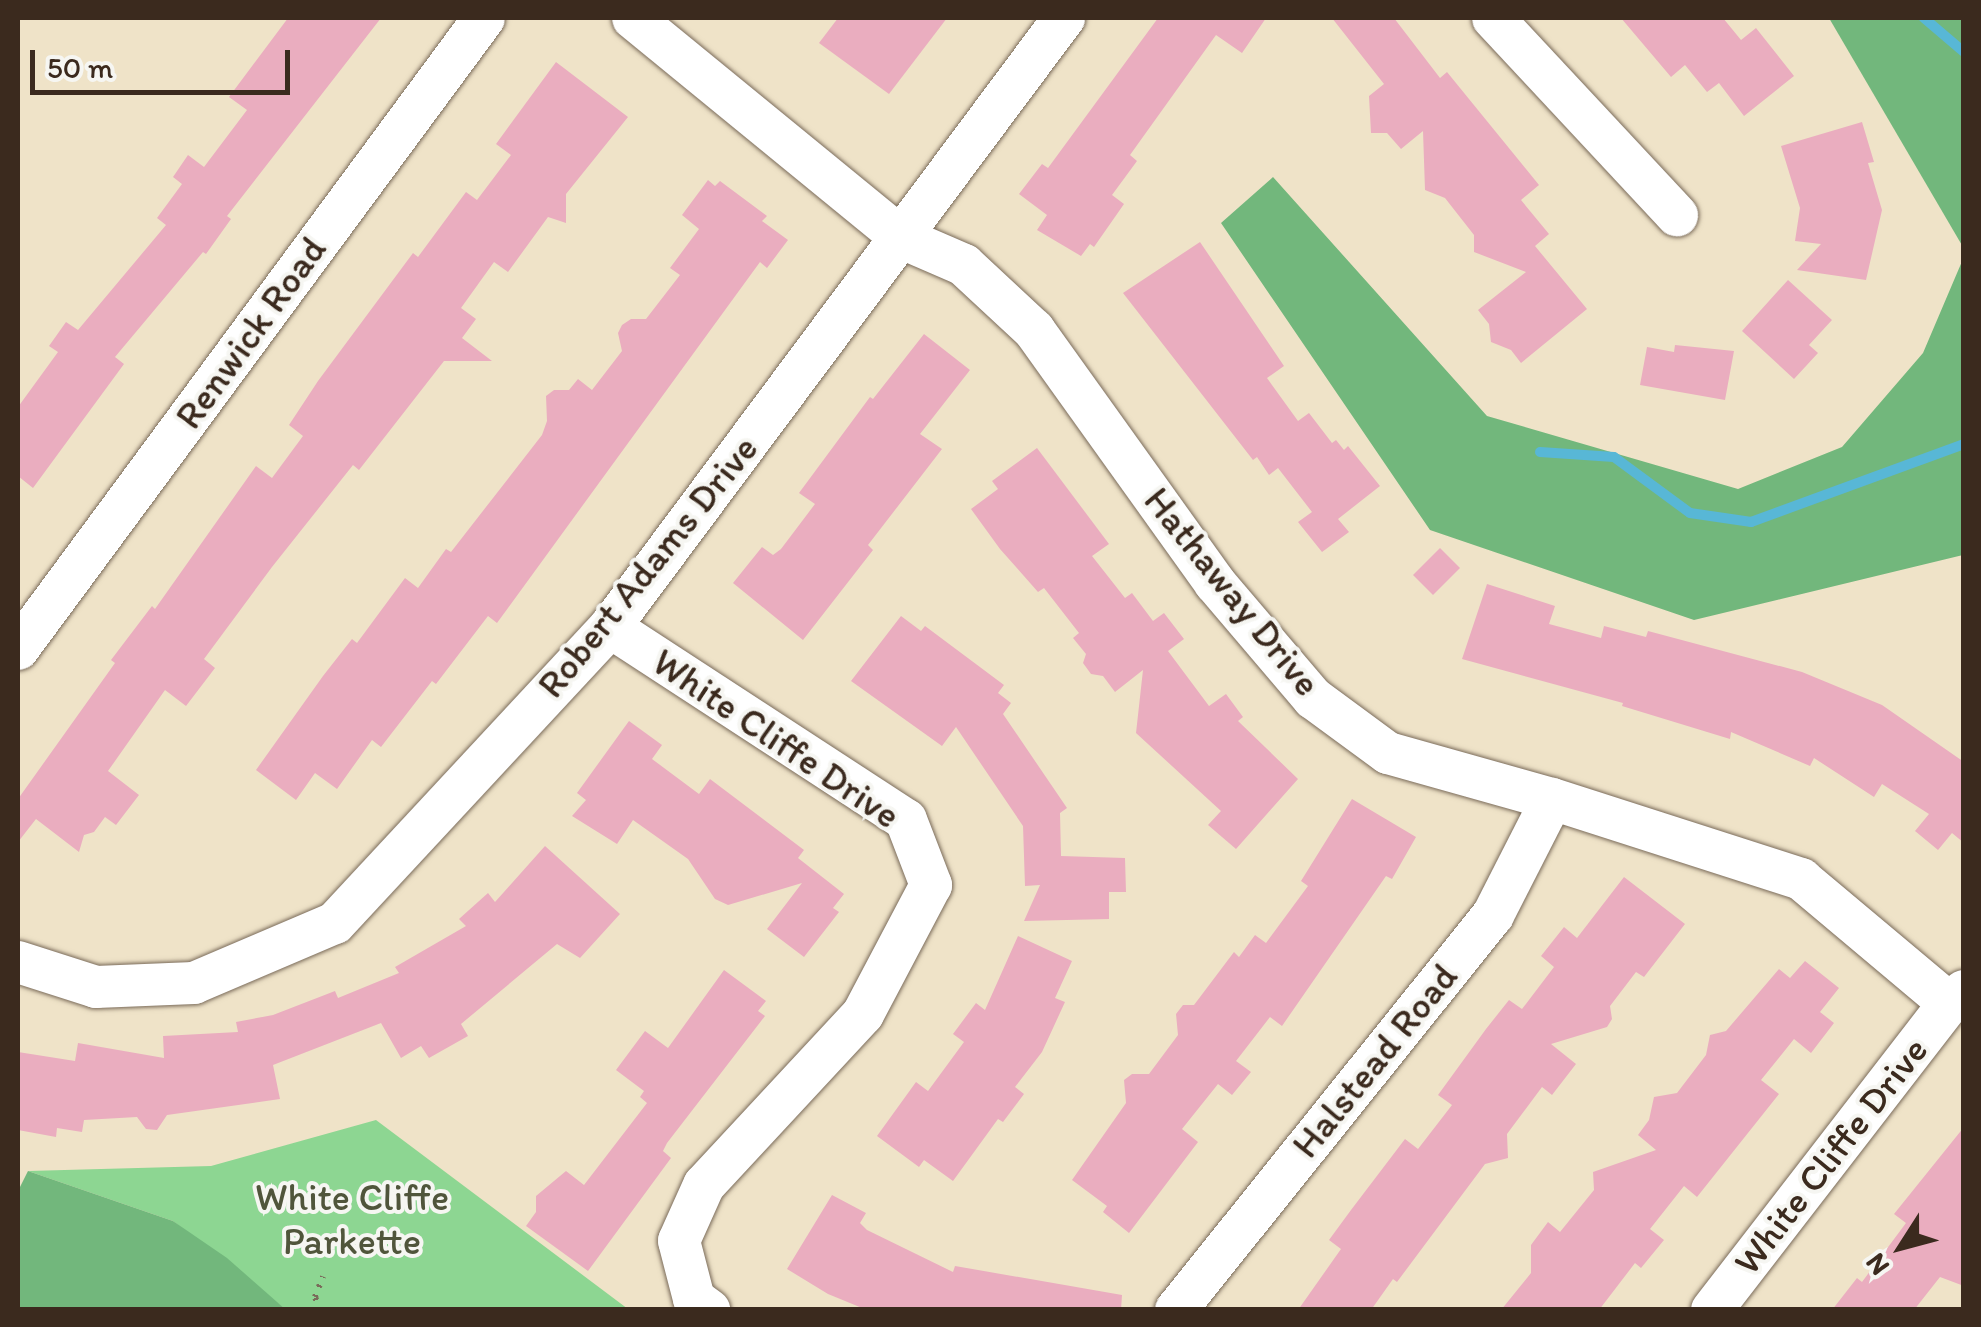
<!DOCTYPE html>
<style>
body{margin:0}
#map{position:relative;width:1981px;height:1327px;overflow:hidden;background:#efe3c8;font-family:Itim,sans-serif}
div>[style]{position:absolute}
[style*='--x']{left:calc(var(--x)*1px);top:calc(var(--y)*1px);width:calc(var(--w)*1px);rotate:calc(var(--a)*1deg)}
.green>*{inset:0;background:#8dd692}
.forest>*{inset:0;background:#72b77c}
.stream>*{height:10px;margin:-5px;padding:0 5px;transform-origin:5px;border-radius:5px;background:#58b7d6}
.building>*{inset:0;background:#eaadbf}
.path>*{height:6px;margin-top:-3px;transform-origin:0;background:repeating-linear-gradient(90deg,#7a6b5a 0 2.5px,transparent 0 10.5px)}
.roads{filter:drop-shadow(0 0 2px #7a6b5a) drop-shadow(0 0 2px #7a6b5a)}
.minor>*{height:42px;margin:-21px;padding:0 21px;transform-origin:21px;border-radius:21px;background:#fff}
span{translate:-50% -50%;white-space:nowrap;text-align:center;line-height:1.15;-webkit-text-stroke:8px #f6f6f2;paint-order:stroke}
.street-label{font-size:38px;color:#3b2a1e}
.park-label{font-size:38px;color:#50553b}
.frame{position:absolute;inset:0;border:20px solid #3b2a1e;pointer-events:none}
.north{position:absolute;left:1851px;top:1197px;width:100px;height:100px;-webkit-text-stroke:8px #f6f6f2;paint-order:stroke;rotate:234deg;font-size:28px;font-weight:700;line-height:40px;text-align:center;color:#3b2a1e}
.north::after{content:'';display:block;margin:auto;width:35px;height:45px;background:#3b2a1e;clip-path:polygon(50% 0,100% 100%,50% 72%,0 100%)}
.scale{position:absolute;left:30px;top:50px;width:260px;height:45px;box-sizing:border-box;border:5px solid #3b2a1e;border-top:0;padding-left:12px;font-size:30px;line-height:35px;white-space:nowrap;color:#3b2a1e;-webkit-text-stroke:8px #f6f6f2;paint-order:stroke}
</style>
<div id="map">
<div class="green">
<i style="clip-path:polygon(376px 1120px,628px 1309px,285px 1309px,173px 1221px,28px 1171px,211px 1166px)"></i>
</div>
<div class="forest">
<i style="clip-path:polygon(1829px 18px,1963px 18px,1963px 247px)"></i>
<i style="clip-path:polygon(1273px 177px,1487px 416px,1738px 489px,1842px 447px,1923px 353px,1963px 259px,1963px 555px,1694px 620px,1430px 530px,1221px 223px)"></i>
<i style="clip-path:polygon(28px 1171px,173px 1221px,227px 1258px,285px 1309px,18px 1309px,18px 1191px)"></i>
</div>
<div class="stream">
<i style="--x:1924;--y:18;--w:52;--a:40.4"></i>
<i style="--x:1540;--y:452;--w:74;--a:3.9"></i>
<i style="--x:1614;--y:457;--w:94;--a:36.4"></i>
<i style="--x:1690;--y:513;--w:62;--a:8.4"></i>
<i style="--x:1751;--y:522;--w:227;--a:-20.1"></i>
</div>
<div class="building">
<i style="clip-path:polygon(288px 18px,381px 18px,227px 216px,231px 219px,206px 254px,203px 252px,115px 357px,124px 364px,33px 488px,18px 476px,18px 407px,58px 352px,49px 346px,66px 322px,78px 330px,166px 225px,157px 218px,182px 184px,173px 177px,188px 155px,204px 167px,247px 110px,229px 97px)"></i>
<i style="clip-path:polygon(838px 18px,947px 18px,889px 94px,819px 43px)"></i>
<i style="clip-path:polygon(1158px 18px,1266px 18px,1242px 53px,1216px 35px,1130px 155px,1137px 161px,1112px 195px,1124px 204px,1094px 247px,1090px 244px,1081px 256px,1037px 230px,1047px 215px,1019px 194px,1042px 164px,1048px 168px)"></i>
<i style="clip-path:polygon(1332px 18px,1394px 18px,1440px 78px,1447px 72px,1539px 185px,1521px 200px,1549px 234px,1535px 246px,1587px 309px,1521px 363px,1511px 350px,1491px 342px,1489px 324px,1478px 310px,1526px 272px,1474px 252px,1474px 235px,1445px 198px,1425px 190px,1423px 131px,1401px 149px,1387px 133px,1371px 133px,1369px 96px,1384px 84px)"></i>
<i style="clip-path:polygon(1621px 18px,1723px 18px,1741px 40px,1756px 28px,1794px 76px,1744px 116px,1719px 83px,1707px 92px,1685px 65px,1671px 77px)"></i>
<i style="clip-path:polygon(556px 62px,628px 117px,566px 194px,566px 223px,548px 217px,508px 272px,494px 262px,461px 308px,476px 319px,462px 338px,492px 361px,444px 361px,359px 470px,353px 465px,272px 567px,204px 659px,215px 668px,186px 706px,165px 690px,108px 771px,139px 795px,116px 825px,105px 817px,94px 832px,84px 835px,79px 852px,36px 819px,18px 842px,18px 799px,115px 663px,111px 660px,152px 606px,155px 609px,256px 466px,272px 478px,303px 436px,289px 425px,318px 381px,413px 253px,418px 257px,466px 192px,477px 200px,511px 155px,496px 144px)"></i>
<i style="clip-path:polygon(1862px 122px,1874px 162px,1868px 163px,1882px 210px,1866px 280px,1797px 270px,1821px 244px,1795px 241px,1800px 208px,1781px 146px)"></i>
<i style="clip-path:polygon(708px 180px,715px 186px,720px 181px,767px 216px,762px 221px,788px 240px,767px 268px,760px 262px,497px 623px,488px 616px,436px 684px,432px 681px,381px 747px,372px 740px,337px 789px,315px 773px,296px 800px,256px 770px,323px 676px,352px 639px,357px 643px,405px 578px,418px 588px,446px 549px,451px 552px,542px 435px,547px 421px,546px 396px,554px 390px,569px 390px,578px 379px,592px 390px,622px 351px,618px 333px,622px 325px,631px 319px,646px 319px,680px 275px,670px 268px,699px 229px,682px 215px)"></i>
<i style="clip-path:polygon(1200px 242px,1284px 366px,1267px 378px,1298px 421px,1309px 413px,1332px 443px,1336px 440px,1344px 450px,1348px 446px,1380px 486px,1338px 519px,1349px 532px,1322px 552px,1298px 522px,1312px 512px,1278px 468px,1269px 475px,1257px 457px,1253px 460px,1123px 293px)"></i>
<i style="clip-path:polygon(1788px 280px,1832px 320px,1809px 345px,1818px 353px,1794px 379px,1742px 331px)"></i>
<i style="clip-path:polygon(924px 334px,970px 370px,920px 434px,942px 449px,868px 545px,873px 550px,803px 640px,733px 583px,762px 547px,773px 555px,781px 549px,815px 504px,799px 493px,870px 397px,873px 399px)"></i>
<i style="clip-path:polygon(1675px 345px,1734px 351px,1725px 400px,1640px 385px,1647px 347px,1674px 352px)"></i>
<i style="clip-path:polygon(1037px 448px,1109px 544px,1092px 556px,1125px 598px,1132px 593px,1153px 621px,1164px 613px,1184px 639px,1168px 651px,1209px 706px,1226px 694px,1243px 717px,1238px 721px,1298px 779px,1236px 849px,1208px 825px,1221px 811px,1136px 733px,1143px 670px,1115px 692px,1103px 676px,1091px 674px,1083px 663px,1086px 654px,1073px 638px,1079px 633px,1044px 588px,1038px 592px,1000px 549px,971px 509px,998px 489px,992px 481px)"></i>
<i style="clip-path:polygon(1440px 548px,1460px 568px,1433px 595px,1413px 575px)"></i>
<i style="clip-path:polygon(1487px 584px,1555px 606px,1549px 624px,1601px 638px,1604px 626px,1646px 637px,1648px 631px,1802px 672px,1882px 705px,1964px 762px,1964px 843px,1952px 833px,1938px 850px,1915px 831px,1929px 814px,1882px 784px,1874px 797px,1814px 758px,1810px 766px,1731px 732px,1730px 739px,1622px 706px,1623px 703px,1462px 659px)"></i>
<i style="clip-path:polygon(901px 616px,921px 631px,925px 626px,1004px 685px,998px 693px,1011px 703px,1003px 714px,1067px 808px,1060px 813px,1061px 856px,1125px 858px,1126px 892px,1109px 892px,1109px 919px,1024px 921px,1040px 885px,1025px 886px,1023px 826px,956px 727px,942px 746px,851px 681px)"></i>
<i style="clip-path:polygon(629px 721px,662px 745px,652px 759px,699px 794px,710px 779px,804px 850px,798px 858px,844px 894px,833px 908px,839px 912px,804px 957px,767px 929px,802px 883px,728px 905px,715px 899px,688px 859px,633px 820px,617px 844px,572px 816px,586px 800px,577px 793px)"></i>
<i style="clip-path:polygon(1352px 799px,1416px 837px,1392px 879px,1386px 876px,1282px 1026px,1270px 1017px,1236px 1061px,1251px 1072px,1232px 1095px,1218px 1084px,1182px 1129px,1198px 1142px,1129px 1233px,1103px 1212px,1107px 1206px,1072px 1180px,1126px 1103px,1124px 1080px,1132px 1074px,1149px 1074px,1178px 1035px,1176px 1014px,1183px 1005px,1194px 1005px,1234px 952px,1239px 957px,1255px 935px,1266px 943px,1308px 886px,1301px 881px)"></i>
<i style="clip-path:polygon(545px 846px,620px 914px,580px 958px,557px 944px,461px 1024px,468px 1036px,429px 1058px,421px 1046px,401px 1058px,381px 1023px,273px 1065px,280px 1099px,167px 1115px,157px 1130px,146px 1129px,137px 1117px,84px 1120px,82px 1132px,57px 1128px,56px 1137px,18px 1130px,18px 1052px,75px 1061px,78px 1043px,164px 1058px,163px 1036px,238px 1032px,236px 1022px,273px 1015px,335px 991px,338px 998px,399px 973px,395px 967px,466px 926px,459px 919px,488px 893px,495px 902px)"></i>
<i style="clip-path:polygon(1624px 877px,1685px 924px,1644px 977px,1636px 972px,1610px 1006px,1612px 1019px,1607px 1027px,1551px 1044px,1576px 1064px,1552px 1095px,1542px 1087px,1507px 1134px,1508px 1158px,1485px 1164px,1397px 1282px,1393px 1279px,1371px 1310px,1298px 1310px,1341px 1249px,1329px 1240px,1351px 1210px,1405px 1139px,1418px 1149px,1452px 1105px,1438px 1095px,1486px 1029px,1509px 1000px,1522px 1009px,1554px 967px,1541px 956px,1564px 927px,1577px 938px)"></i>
<i style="clip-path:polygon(1018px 936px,1072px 961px,1055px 998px,1065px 1002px,1042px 1052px,1015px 1087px,1024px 1094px,1003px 1122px,998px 1119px,953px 1181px,924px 1160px,919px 1167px,877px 1136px,916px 1082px,928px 1091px,964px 1042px,953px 1034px,976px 1003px,985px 1010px)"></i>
<i style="clip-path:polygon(1805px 961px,1839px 988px,1820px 1012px,1834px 1023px,1811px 1053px,1794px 1039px,1761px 1080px,1779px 1094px,1697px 1197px,1684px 1186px,1650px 1229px,1664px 1240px,1641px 1268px,1635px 1263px,1599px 1310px,1501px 1310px,1531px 1273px,1531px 1245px,1548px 1222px,1560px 1232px,1594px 1190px,1593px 1172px,1656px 1150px,1638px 1135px,1649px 1120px,1654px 1097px,1677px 1093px,1706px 1055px,1710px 1035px,1726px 1031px,1779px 969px,1790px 978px)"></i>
<i style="clip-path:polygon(724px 970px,766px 1001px,758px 1011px,765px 1016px,667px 1143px,663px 1151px,671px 1158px,588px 1271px,526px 1226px,536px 1212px,536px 1196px,566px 1171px,584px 1185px,647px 1103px,640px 1097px,644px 1091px,616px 1070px,645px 1031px,668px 1048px)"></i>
<i style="clip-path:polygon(1964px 1127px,1964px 1286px,1940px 1277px,1914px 1310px,1832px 1310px,1857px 1278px,1862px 1282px,1906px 1223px,1894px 1214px)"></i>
<i style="clip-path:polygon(832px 1195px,866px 1213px,860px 1223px,867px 1230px,953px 1272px,955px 1266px,1122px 1295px,1121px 1310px,867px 1310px,828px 1294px,787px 1269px)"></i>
</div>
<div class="path">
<i style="--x:320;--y:1310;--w:14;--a:-111"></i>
<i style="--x:315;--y:1297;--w:22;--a:-69"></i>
</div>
<div class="roads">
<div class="minor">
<i style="--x:633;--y:18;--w:348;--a:39.3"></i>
<i style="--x:902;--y:238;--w:68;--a:23.5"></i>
<i style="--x:964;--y:265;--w:96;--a:42.9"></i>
<i style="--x:1034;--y:330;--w:311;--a:54.4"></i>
<i style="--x:1215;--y:583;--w:151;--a:49.6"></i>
<i style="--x:1313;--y:698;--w:93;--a:36.3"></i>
<i style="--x:1388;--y:753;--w:170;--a:15.7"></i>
<i style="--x:1552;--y:799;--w:262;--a:17.8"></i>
<i style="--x:1801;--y:879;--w:193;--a:40"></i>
<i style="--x:1493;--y:18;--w:270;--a:47"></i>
<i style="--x:610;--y:627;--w:353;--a:33.1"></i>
<i style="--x:906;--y:820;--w:70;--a:69"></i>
<i style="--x:931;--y:885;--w:146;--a:117.8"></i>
<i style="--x:863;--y:1014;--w:233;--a:132.9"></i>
<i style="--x:704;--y:1185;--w:61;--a:114.1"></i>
<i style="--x:679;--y:1241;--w:60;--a:75.5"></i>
<i style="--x:694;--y:1299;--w:19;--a:36"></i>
<i style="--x:18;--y:649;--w:784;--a:-53.55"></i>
<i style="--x:18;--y:962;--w:82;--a:17.8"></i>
<i style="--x:96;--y:987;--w:98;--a:-2.3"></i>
<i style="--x:194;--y:983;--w:153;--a:-23.1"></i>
<i style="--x:335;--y:923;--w:404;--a:-47.1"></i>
<i style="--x:610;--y:627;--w:760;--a:-53.3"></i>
<i style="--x:1176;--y:1310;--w:506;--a:-51.25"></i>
<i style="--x:1493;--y:915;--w:130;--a:-63"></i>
<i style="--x:1712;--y:1310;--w:388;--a:-52.3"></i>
<i style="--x:1949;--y:1003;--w:19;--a:-39"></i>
</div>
</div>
<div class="street-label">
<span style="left:251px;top:333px;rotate:-54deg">Renwick Road</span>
<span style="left:648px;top:567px;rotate:-51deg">Robert Adams Drive</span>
<span style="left:1232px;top:592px;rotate:51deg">Hathaway Drive</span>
<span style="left:776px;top:739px;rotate:34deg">White Cliffe Drive</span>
<span style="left:1375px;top:1061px;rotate:-51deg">Halstead Road</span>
<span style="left:1831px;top:1156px;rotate:-52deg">White Cliffe Drive</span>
</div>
<div class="park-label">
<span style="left:352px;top:1220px">White Cliffe<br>Parkette</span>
</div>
<div class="frame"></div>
<div class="north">N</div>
<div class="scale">50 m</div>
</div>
